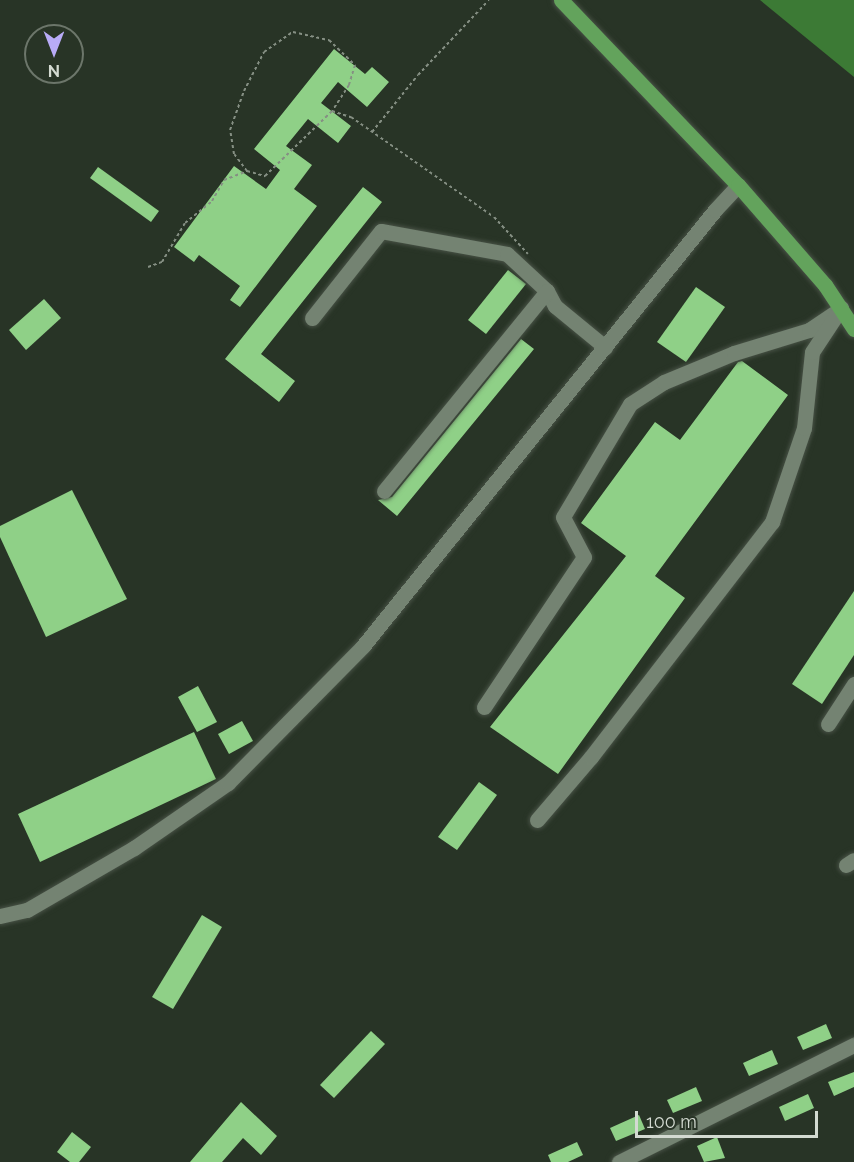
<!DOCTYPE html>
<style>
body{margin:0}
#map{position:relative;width:854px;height:1162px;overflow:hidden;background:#283426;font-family:Raleway,sans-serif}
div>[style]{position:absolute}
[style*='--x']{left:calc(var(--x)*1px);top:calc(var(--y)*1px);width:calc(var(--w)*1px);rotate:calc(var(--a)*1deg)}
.forest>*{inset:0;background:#3c7a35}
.building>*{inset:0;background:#8fd087}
.path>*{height:2px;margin-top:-1px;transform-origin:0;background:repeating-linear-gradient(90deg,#858f83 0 3px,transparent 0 6px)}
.roads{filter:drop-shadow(0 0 2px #475145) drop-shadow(0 0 2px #475145)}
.minor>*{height:15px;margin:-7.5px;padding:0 7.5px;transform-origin:7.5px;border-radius:7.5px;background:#748372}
.major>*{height:15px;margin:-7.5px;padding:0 7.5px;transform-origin:7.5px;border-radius:7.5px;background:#63a35c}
span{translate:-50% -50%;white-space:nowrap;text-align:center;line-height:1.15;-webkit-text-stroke:6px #283426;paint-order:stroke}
.north{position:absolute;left:24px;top:24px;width:60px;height:60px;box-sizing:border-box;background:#283426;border:2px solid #6c766a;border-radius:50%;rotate:180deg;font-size:16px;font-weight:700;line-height:24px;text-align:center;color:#d3dad1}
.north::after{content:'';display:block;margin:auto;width:21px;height:27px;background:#b8abf7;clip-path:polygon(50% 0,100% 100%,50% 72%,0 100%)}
.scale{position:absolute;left:635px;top:1111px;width:183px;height:27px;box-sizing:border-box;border:3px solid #d3dad1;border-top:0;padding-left:8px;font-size:18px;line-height:21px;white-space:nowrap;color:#d3dad1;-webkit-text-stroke:4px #283426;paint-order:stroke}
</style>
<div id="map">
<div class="forest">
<i style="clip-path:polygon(760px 0,854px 0,854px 77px)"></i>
</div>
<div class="building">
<i style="clip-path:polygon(334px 49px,365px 74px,372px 67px,389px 82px,367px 107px,338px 82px,321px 103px,351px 126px,338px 143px,308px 119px,286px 146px,312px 165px,294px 189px,317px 206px,240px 307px,230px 300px,240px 286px,199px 255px,194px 262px,174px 247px,234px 166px,266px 189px,280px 170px,254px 149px)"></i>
<i style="clip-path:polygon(98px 167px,159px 211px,151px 222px,90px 178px)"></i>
<i style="clip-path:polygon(363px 187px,382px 202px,261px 354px,295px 381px,279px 402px,225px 359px)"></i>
<i style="clip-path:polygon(508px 270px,526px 284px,486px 334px,468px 320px)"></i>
<i style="clip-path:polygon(696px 287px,725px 307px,686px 362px,657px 342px)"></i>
<i style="clip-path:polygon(44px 299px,61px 318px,26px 350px,9px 330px)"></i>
<i style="clip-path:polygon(521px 339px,534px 349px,397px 516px,378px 500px,392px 497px)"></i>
<i style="clip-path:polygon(742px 361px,788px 395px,655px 576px,685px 598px,558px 774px,490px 727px,626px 556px,581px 523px,655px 422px,680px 440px,738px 362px)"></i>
<i style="clip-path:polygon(72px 490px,127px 599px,46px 637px,0 537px,0 526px)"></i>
<i style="clip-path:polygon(854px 591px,854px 655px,822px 704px,792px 684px)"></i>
<i style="clip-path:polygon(198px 686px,217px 722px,197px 732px,178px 697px)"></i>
<i style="clip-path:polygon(242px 721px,253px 741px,229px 754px,218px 734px)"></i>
<i style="clip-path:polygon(194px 732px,216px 779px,40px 862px,18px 814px)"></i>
<i style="clip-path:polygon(479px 782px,497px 795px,457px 850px,438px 837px)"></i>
<i style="clip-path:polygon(202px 915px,222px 927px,173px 1009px,152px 997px)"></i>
<i style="clip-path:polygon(826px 1024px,832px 1038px,803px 1050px,797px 1037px)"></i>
<i style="clip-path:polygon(371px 1031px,385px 1044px,334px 1098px,320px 1085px)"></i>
<i style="clip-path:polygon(772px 1050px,778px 1064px,749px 1076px,743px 1063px)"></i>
<i style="clip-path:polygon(854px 1072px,854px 1087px,834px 1096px,828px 1082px)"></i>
<i style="clip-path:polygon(696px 1087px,702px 1101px,673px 1113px,667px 1100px)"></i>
<i style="clip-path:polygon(808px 1094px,814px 1108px,785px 1121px,779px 1107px)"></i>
<i style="clip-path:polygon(241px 1102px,277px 1136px,261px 1155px,243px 1138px,222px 1162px,190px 1162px)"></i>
<i style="clip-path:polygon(639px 1115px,645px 1129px,616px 1141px,610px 1128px)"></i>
<i style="clip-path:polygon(72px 1132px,91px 1147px,79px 1162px,70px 1162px,57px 1152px)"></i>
<i style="clip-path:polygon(717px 1137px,725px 1158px,704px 1162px,697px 1146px)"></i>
<i style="clip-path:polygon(577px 1142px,583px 1155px,568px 1162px,551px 1162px,548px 1155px)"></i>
</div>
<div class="path">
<i style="--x:372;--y:132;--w:73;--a:-51.1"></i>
<i style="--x:418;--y:75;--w:103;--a:-46.6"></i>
<i style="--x:247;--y:171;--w:21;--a:-127"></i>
<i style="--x:234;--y:154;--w:24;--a:-99"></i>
<i style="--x:230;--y:130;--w:41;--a:-70.3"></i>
<i style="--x:244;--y:91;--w:44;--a:-62.9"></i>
<i style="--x:264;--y:52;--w:35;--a:-35"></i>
<i style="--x:293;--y:32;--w:37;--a:13"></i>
<i style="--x:329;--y:40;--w:36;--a:44"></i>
<i style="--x:355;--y:65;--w:21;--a:107"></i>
<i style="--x:349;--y:85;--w:31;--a:123"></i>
<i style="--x:148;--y:267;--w:15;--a:-20"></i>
<i style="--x:162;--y:262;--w:45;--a:-59.5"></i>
<i style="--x:185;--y:223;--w:35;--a:-39"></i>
<i style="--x:212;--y:201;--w:24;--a:-60"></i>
<i style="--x:224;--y:180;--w:25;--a:-21"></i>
<i style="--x:247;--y:171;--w:19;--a:16"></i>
<i style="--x:265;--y:176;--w:93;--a:-44.1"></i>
<i style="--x:332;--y:111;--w:20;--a:18"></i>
<i style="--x:351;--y:117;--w:174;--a:35"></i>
<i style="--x:494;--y:217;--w:50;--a:47.4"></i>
</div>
<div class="roads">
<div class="minor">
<i style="--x:312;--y:318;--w:111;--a:-51.6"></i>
<i style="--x:381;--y:231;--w:128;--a:10.3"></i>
<i style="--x:507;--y:254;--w:54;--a:42.8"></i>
<i style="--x:547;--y:291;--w:17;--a:62"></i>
<i style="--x:555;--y:306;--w:65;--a:39.4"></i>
<i style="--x:384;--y:491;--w:258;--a:-50.8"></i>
<i style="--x:484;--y:707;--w:180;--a:-56.3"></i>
<i style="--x:584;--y:557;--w:45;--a:-117.7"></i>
<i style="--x:563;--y:517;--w:131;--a:-59.3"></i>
<i style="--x:630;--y:404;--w:40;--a:-32.9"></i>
<i style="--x:664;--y:382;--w:76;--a:-22.5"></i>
<i style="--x:734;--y:353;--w:78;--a:-17"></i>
<i style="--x:809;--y:330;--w:30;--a:-34"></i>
<i style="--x:828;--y:724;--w:48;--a:-57"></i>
<i style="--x:537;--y:820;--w:83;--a:-49.4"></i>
<i style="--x:591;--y:757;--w:297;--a:-52.4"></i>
<i style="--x:772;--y:522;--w:99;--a:-71.2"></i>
<i style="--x:804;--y:428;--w:76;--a:-84"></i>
<i style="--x:812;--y:352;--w:53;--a:-56.6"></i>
<i style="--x:846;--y:865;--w:9;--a:-32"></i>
<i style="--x:0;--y:916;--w:28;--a:-13"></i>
<i style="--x:27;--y:910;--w:124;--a:-30.1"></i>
<i style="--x:134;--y:848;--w:114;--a:-34.7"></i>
<i style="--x:228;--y:783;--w:192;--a:-45.4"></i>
<i style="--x:363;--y:646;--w:560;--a:-51.08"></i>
<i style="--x:715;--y:210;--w:34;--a:-47"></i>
<i style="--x:619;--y:1162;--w:263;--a:-26.5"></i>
</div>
<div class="major">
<i style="--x:561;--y:0;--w:256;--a:46.3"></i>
<i style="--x:738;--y:185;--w:133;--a:49"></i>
<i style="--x:825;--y:285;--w:53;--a:56.6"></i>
</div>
</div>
<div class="north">N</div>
<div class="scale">100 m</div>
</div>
